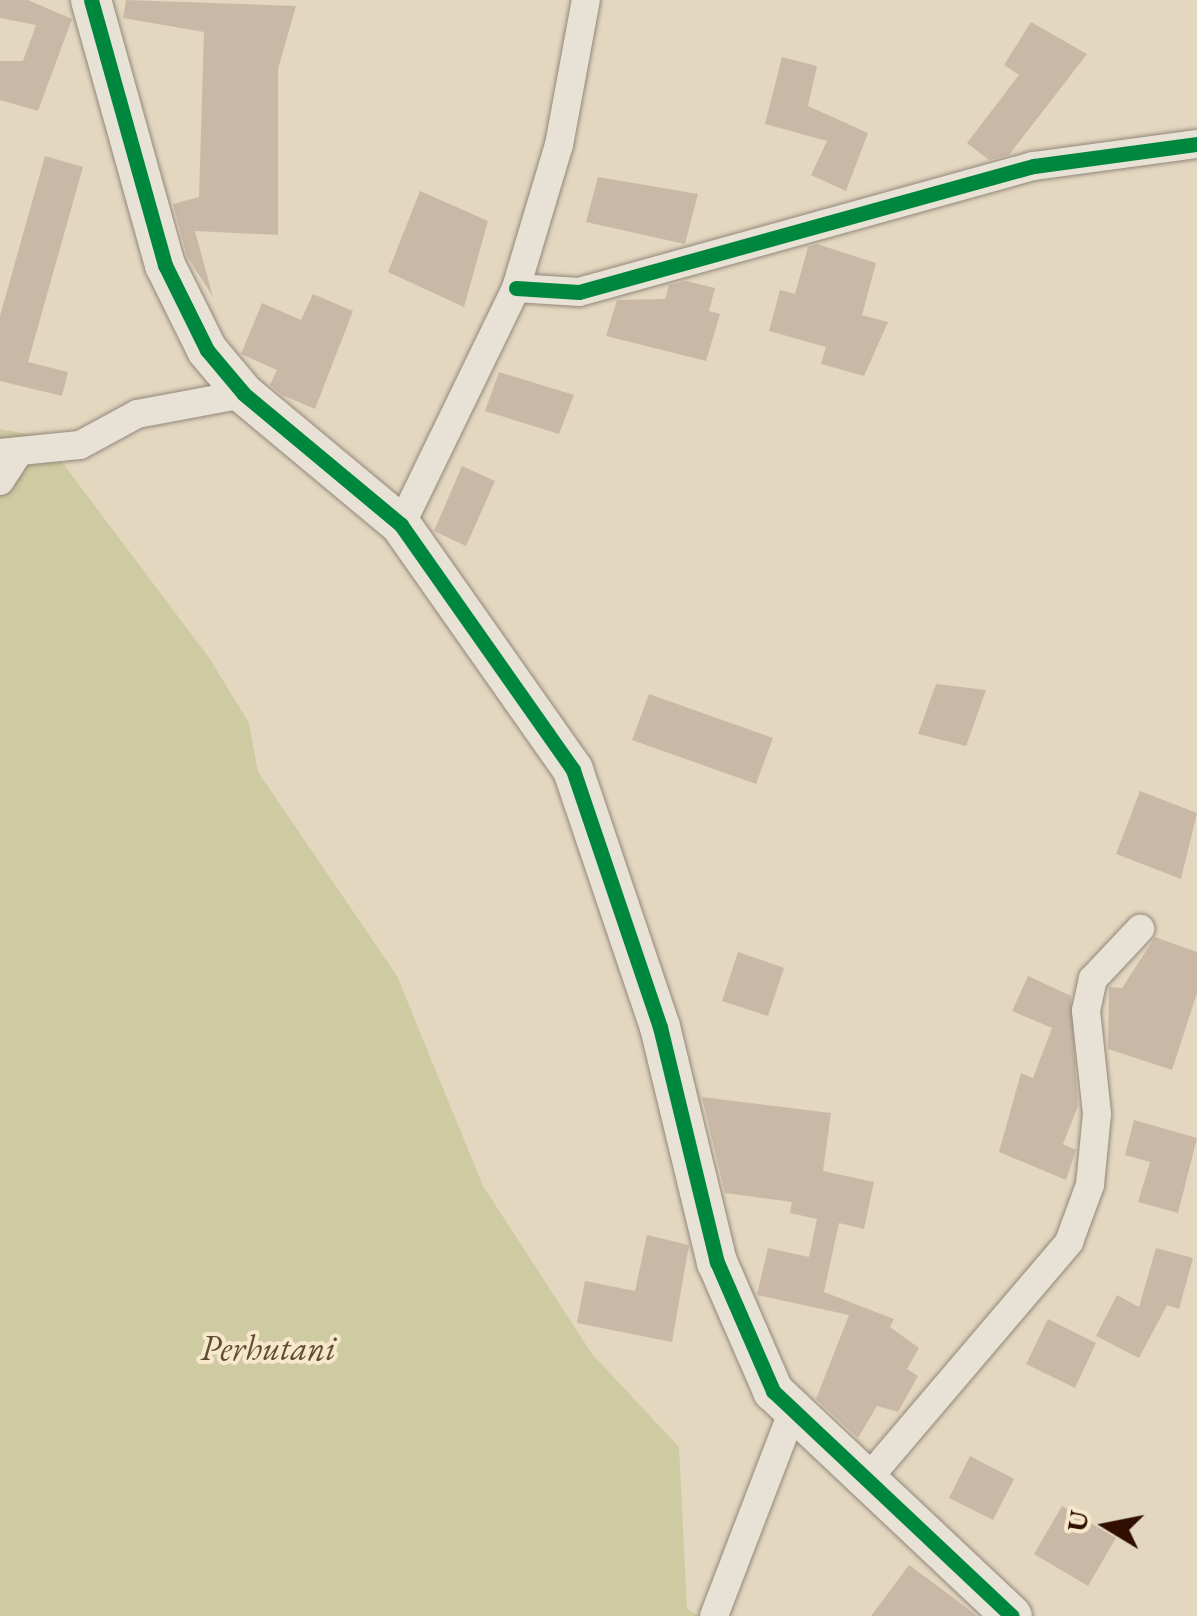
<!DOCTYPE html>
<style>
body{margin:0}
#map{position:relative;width:1197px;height:1616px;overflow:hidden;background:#e3d7c0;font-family:"EB Garamond",serif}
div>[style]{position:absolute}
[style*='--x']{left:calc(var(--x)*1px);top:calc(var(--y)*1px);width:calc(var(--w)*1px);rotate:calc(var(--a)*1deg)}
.green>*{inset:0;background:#cecaa2}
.building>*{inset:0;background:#cab8a7}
.roads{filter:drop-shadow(0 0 2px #928778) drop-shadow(0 0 2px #928778)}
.street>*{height:28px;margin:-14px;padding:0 14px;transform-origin:14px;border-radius:14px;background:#e8e2d6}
.secondary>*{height:40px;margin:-20px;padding:0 20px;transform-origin:20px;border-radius:20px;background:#e8e2d6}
.cycleway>*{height:15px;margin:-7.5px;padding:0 7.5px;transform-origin:7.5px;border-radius:7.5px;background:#00873e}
span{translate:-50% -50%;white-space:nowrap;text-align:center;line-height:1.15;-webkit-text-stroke:8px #f7e8cc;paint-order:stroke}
.park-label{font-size:35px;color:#614c32;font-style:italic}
.north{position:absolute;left:1057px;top:1476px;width:100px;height:100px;-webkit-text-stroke:8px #f7e8cc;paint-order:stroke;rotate:280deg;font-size:28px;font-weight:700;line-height:40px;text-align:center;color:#300e02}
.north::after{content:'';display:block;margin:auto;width:35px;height:45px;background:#300e02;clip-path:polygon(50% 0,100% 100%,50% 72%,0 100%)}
</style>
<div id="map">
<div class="green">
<i style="clip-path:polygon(0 429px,43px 437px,210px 659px,249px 723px,258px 772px,397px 976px,483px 1186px,592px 1354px,679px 1447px,687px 1609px,700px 1616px,0 1616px)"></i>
</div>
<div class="building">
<i style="clip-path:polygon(0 0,28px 0,72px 19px,38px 111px,0 100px,0 61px,23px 61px,36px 25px,0 18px)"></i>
<i style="clip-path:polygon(126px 0,296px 6px,278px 69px,278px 235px,195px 231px,213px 297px,187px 256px,173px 204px,199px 197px,204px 32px,123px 18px)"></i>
<i style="clip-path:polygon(1031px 22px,1087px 54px,1009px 155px,989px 160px,967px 143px,1019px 75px,1004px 65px)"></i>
<i style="clip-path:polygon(782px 57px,817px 66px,808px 106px,868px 133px,846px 191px,811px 175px,827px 141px,765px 124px)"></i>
<i style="clip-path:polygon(45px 156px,83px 167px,28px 362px,68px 372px,62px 396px,0 381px,0 316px)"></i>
<i style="clip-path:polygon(598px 177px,698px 194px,685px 244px,586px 222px)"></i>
<i style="clip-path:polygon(420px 191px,488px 221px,464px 307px,388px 272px)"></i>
<i style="clip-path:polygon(817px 244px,876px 263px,862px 315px,888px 322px,864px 376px,821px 364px,826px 347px,769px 331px,780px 290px,795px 294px,808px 247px)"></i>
<i style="clip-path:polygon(686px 281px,715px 288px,709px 311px,720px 314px,706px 361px,606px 336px,617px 300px,665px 299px,669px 285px)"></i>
<i style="clip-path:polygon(313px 294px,353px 311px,315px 409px,282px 395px,270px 385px,277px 370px,241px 354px,262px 303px,301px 320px)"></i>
<i style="clip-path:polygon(499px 372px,574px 395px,559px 434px,485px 411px)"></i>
<i style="clip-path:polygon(462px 466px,495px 481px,466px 546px,434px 531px)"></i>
<i style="clip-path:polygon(936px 684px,986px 690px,966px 746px,918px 734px)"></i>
<i style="clip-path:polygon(649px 694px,773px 738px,756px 784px,632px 740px)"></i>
<i style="clip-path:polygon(1140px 791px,1197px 813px,1181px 879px,1116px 854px)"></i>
<i style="clip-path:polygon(1155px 937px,1197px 952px,1197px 993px,1172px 1070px,1108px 1049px,1109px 987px,1122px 988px)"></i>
<i style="clip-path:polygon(738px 952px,784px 968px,768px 1016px,722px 1001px)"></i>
<i style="clip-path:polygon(1028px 976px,1071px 996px,1078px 1106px,1063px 1144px,1076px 1150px,1066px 1180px,999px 1152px,1021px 1073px,1033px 1078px,1052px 1028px,1012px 1011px)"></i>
<i style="clip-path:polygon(702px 1097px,831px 1113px,823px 1171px,874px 1182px,864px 1229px,839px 1223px,824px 1292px,894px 1319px,890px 1327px,919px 1348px,907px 1369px,918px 1376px,898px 1412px,877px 1406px,858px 1438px,816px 1399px,849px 1315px,757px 1295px,768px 1248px,809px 1257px,817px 1219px,790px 1213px,792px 1202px,725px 1193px)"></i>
<i style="clip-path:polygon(1134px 1120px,1197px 1138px,1178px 1213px,1138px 1202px,1150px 1162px,1125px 1155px)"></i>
<i style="clip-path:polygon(647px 1235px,689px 1245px,672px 1342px,577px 1323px,585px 1281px,635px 1291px)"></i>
<i style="clip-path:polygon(1156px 1248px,1193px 1258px,1179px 1309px,1167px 1305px,1139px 1358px,1096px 1336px,1117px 1295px,1139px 1307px)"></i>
<i style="clip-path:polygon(1048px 1319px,1096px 1343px,1075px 1388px,1026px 1364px)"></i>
<i style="clip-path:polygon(970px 1456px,1014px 1479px,993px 1520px,949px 1498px)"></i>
<i style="clip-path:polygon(1062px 1506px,1116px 1538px,1088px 1586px,1034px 1554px)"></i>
<i style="clip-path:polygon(909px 1565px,947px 1593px,977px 1616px,871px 1616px)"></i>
</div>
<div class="roads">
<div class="street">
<i style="--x:516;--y:288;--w:63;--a:3.6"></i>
<i style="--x:579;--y:292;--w:472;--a:-15.5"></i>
<i style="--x:1034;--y:166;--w:164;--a:-7.7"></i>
<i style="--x:0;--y:453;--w:80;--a:-5.7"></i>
<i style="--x:80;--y:445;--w:65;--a:-28.5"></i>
<i style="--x:137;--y:414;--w:109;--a:-10.6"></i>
<i style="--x:0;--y:481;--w:35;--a:-57"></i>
<i style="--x:401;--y:525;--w:263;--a:-64.1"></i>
<i style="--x:516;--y:288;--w:149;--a:-73.3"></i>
<i style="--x:559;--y:145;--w:147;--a:-79.5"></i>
<i style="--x:865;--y:1482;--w:315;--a:-49.6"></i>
<i style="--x:1069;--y:1242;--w:61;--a:-69.8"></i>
<i style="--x:1090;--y:1185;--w:71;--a:-84.4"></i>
<i style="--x:1097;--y:1114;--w:104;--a:-96.1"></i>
<i style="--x:1086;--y:1011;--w:33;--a:-78"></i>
<i style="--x:1093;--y:979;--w:69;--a:-46.8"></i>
<i style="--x:714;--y:1616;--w:215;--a:-69"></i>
</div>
<div class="secondary">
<i style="--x:91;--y:0;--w:275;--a:74.4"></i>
<i style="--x:165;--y:265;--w:95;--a:63.7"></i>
<i style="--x:207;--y:350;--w:57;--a:49.9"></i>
<i style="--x:244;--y:394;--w:204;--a:39.8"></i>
<i style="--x:401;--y:525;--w:299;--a:54.9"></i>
<i style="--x:573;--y:770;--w:271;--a:71.3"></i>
<i style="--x:660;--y:1027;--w:242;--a:76.4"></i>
<i style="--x:717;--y:1262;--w:141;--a:66.5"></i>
<i style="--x:773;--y:1391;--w:328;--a:43.3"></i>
</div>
</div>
<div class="cycleway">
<i style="--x:91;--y:0;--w:275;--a:74.4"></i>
<i style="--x:165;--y:265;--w:95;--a:63.7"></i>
<i style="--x:207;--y:350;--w:57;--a:49.9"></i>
<i style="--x:244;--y:394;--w:204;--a:39.8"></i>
<i style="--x:401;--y:525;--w:299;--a:54.9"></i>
<i style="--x:573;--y:770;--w:271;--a:71.3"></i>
<i style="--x:660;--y:1027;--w:242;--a:76.4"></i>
<i style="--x:717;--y:1262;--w:141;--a:66.5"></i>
<i style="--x:773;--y:1391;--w:328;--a:43.3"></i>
<i style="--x:516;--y:288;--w:63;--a:3.6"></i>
<i style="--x:579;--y:292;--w:472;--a:-15.5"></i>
<i style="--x:1034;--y:166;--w:164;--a:-7.7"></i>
</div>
<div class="park-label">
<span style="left:268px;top:1348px">Perhutani</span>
</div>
<div class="north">U</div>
</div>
